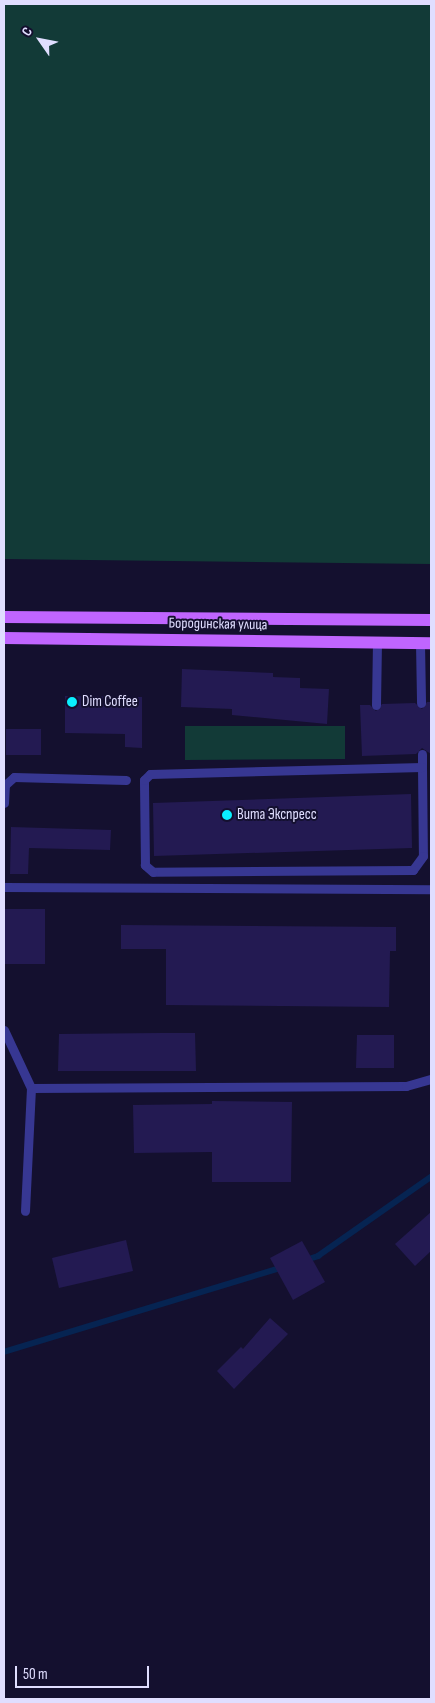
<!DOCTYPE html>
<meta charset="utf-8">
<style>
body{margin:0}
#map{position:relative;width:435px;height:1703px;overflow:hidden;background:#14102f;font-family:"Sofia Sans Condensed",sans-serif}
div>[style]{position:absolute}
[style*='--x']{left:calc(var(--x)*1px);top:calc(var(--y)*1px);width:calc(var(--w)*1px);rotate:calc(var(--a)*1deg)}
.green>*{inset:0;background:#123a37}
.stream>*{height:5.5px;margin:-2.75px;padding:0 2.75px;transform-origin:2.75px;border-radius:2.75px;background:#062452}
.building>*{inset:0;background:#231a52}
.lane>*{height:9px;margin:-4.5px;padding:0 4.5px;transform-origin:4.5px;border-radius:4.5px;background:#373792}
.primary>*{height:12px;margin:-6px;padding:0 6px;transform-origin:6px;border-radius:6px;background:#c065ff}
.dots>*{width:14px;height:14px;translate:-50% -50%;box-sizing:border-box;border:2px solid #14102f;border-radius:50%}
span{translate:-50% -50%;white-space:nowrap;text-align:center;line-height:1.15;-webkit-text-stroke:4px #14102f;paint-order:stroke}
.street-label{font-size:15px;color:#e0deff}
.poi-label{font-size:15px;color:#e0deff}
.left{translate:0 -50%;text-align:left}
.frame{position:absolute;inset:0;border:5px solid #e0deff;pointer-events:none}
.north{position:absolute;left:15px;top:15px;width:50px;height:50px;-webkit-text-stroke:4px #14102f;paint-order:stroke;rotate:303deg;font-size:14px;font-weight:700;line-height:20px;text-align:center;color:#e0deff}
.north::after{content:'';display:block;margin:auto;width:18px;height:22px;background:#e0deff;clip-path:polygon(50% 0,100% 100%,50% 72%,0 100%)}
.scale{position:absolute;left:15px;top:1666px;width:134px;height:22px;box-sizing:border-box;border:2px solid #e0deff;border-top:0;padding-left:6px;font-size:15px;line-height:18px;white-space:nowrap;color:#e0deff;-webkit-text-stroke:4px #14102f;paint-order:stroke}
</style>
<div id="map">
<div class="green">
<i style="clip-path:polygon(4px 4px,431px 4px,431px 564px,4px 559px)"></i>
<i style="clip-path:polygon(185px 726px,345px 726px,345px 759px,185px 760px)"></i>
</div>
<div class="stream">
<i style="--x:306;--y:1260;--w:13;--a:-18"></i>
<i style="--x:318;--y:1256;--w:138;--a:-35"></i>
<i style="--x:4;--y:1352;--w:292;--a:-16.9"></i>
</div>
<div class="building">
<i style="clip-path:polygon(182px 669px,273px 673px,273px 677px,300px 678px,300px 688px,329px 689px,327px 724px,232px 715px,232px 709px,181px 707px)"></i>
<i style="clip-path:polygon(65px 696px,142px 697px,142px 748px,125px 747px,125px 734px,65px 733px)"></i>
<i style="clip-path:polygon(427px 702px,431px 702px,431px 754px,422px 748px,416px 754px,362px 756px,360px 705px,370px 705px,376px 711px,382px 704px,415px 703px,422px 709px)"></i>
<i style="clip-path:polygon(6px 729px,41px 729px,41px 755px,6px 755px)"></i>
<i style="clip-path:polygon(411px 794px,412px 848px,154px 856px,153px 803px)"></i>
<i style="clip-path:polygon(11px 827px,111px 830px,110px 850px,29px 848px,28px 874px,10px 874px)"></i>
<i style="clip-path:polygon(4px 909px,45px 909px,45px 964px,4px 964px)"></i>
<i style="clip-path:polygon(121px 925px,396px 927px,396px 951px,390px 951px,389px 1007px,166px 1005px,166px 949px,121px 949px)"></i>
<i style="clip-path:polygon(160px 1033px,195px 1033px,196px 1071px,58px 1071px,59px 1034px)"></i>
<i style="clip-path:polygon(357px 1035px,394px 1035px,394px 1068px,356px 1068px)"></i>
<i style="clip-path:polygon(212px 1101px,292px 1102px,291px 1182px,212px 1182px,212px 1152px,134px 1153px,133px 1105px,212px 1104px)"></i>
<i style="clip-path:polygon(431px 1212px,431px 1251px,415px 1266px,395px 1244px)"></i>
<i style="clip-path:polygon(126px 1240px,133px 1271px,59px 1288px,52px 1258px)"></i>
<i style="clip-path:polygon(302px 1241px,325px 1282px,293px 1300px,270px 1258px)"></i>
<i style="clip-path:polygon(270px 1318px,288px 1334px,234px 1389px,217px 1371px,241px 1347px,243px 1349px)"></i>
</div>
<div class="lane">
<i style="--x:420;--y:643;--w:60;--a:89"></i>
<i style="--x:376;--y:705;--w:63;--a:-89.1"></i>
<i style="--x:422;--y:754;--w:13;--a:90"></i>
<i style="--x:422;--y:767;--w:89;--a:89.4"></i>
<i style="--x:423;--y:856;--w:17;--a:126"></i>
<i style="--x:413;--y:870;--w:260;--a:179.6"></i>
<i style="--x:153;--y:872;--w:11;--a:-139"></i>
<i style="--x:145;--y:865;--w:85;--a:-90.7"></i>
<i style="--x:144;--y:780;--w:8;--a:-45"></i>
<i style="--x:150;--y:774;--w:272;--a:-1.5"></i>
<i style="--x:4;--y:803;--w:18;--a:-87"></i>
<i style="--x:5;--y:785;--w:12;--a:-42"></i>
<i style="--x:14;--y:777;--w:112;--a:1.5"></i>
<i style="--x:4;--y:887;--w:427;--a:0.3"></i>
<i style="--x:4;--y:1030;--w:64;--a:65"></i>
<i style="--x:31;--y:1088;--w:123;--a:92.8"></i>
<i style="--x:31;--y:1088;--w:375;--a:-0.3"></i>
<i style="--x:406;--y:1086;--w:26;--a:-16"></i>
</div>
<div class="primary">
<i style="--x:4;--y:617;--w:427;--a:0.4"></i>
<i style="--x:4;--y:638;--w:427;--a:0.7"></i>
</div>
<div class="dots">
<i style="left:72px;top:702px;background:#0aefff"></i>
<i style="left:227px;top:815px;background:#0aefff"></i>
</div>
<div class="street-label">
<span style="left:218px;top:624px;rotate:1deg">Бородинская улица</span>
</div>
<div class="poi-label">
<span class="left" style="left:82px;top:702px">Dim Coffee</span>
<span class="left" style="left:237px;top:815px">Вита Экспресс</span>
</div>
<div class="frame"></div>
<div class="north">С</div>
<div class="scale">50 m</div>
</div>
